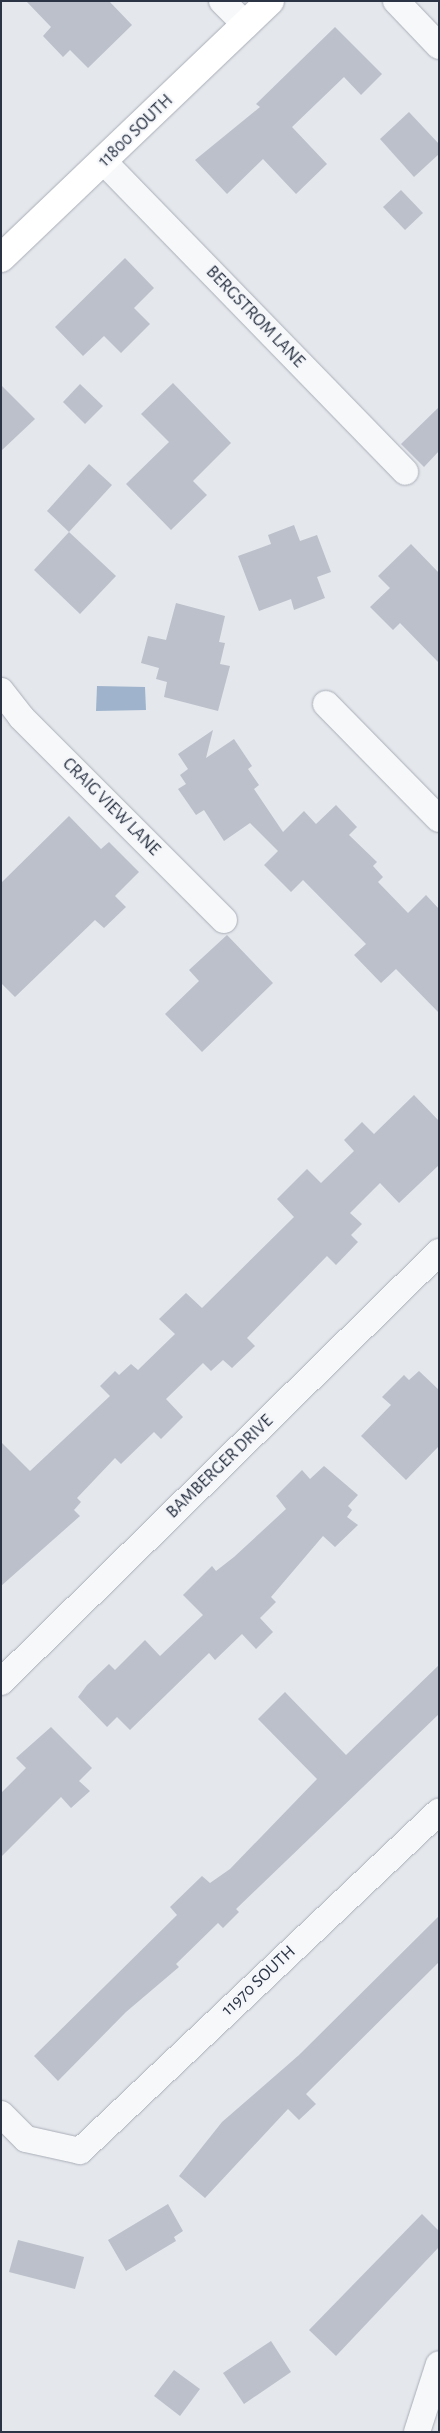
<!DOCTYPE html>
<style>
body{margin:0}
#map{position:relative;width:440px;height:2433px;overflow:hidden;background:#e4e7ec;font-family:"Alegreya Sans",sans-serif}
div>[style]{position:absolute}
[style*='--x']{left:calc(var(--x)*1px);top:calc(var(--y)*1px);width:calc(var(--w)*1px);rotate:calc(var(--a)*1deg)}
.water>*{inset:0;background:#9fb4cc}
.building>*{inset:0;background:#bbc0ca}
.roads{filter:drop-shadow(0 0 1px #a9aeb7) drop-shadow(0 0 1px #a9aeb7)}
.minor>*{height:26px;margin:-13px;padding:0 13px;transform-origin:13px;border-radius:13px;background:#f7f8fa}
.major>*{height:28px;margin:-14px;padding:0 14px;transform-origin:14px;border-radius:14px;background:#fff}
span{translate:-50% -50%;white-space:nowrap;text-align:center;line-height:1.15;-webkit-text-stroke:4.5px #f4f6f9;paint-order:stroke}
.street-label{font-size:18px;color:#2b3445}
.frame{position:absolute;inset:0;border:2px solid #2b3445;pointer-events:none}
</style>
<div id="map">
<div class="water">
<i style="clip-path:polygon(97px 686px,145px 687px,146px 710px,96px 711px)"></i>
</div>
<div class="building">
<i style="clip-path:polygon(26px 1px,109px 1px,132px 25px,88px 68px,70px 50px,63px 57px,43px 36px,51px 27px)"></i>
<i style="clip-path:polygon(335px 27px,382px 74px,361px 95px,344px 77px,292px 127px,327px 164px,296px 194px,263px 159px,227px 194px,195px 160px,260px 107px,256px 104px)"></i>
<i style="clip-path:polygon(409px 112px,439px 144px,439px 154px,414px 177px,380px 139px)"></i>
<i style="clip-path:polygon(401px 190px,423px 213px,405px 230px,383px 207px)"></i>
<i style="clip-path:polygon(125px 258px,154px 288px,134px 308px,150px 324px,121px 353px,104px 336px,83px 356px,55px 327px)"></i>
<i style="clip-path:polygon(173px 383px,231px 443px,193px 481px,207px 495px,171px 530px,126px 484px,169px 442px,141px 414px)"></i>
<i style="clip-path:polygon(80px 384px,103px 406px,85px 424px,63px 402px)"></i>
<i style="clip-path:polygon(1px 385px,35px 419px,1px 451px)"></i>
<i style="clip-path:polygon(439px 407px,439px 451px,424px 467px,401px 444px)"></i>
<i style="clip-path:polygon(89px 464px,112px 485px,69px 532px,47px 511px)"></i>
<i style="clip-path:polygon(294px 525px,300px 541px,317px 535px,331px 572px,317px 577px,325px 598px,294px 610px,291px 599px,259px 611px,238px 556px,271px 544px,268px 535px)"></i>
<i style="clip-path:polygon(69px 532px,116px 576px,80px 614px,34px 570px)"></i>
<i style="clip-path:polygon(411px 544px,439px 573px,439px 663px,400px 623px,393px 630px,370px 607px,390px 588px,378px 576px)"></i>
<i style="clip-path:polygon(176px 603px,225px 616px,219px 642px,225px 643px,220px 664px,230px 666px,218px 711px,164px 697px,167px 682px,156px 679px,159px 668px,141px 663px,148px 636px,166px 640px)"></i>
<i style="clip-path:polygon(213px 730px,206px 758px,234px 739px,252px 766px,248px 769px,259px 785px,254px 789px,283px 832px,304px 811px,316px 824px,336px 805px,357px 827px,349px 835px,377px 862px,373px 866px,383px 877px,378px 882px,408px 913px,426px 895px,439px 909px,439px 1013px,396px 969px,381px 983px,354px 955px,366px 944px,303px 880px,291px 892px,264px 865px,278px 851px,250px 823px,224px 841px,204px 810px,196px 815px,178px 789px,186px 784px,180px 775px,188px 769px,178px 754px)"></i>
<i style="clip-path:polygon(69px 816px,101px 849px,109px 842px,139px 872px,115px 896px,126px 907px,104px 928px,95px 920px,15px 997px,1px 983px,1px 883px)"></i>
<i style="clip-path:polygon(227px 935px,273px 983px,202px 1052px,165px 1014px,199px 981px,189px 970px)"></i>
<i style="clip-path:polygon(414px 1095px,439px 1121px,439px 1165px,399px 1203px,380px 1183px,350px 1213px,362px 1224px,351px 1235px,358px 1242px,336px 1265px,327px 1256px,247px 1338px,255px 1346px,232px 1368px,223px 1360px,211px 1371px,203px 1363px,166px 1399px,183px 1417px,161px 1439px,154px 1432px,121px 1464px,115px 1458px,77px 1498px,81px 1502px,74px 1510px,80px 1516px,1px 1586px,1px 1442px,30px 1471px,110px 1396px,100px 1386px,115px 1371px,119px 1375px,131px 1364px,138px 1370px,175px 1334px,159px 1319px,186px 1293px,202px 1308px,294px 1217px,277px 1199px,307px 1169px,321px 1183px,354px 1151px,344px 1140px,362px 1122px,374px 1134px)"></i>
<i style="clip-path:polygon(419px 1371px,439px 1390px,439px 1446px,406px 1480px,361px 1436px,391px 1405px,382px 1397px,404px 1375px,409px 1380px)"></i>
<i style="clip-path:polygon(324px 1466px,358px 1495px,348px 1506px,352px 1510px,347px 1517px,358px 1525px,335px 1547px,323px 1536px,271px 1597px,276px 1602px,260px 1618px,273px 1632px,256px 1649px,242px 1634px,215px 1660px,209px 1653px,130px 1730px,117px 1717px,107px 1727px,78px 1697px,87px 1685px,109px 1664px,115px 1670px,145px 1640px,160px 1656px,203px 1615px,183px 1595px,212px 1566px,216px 1571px,234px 1557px,286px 1509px,276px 1496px,302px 1470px,310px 1479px)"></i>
<i style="clip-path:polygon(439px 1665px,439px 1714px,236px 1909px,239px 1912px,223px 1928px,218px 1923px,176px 1964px,179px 1967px,126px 2012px,58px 2081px,34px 2056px,177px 1915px,170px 1907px,202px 1876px,210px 1883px,230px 1869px,317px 1779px,258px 1719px,285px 1692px,346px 1755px)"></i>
<i style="clip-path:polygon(51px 1727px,92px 1768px,79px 1781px,90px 1791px,71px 1808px,61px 1797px,1px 1857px,1px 1793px,26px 1768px,16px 1758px)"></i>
<i style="clip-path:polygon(439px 1916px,439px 1962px,306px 2094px,316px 2104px,299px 2120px,288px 2109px,205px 2198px,179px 2176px,222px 2122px,299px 2055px)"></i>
<i style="clip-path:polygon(168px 2204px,183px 2231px,174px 2237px,176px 2241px,126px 2271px,108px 2240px)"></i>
<i style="clip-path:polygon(422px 2214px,439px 2231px,439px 2247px,336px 2356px,309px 2330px)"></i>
<i style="clip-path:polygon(18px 2240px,84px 2257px,75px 2289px,9px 2272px)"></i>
<i style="clip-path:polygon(271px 2341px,291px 2372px,244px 2404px,223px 2373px)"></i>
<i style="clip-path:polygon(174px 2370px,200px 2389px,180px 2416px,154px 2396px)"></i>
</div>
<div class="roads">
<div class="minor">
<i style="--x:222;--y:1;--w:34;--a:45"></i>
<i style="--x:396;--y:1;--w:62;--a:46.3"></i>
<i style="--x:104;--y:162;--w:432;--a:45.8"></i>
<i style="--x:1;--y:691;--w:33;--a:52"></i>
<i style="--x:21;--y:717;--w:287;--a:45"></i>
<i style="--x:326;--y:704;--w:161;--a:45.5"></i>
<i style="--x:1;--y:1682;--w:614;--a:-44.47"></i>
<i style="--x:1;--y:2114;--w:35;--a:45"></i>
<i style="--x:26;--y:2139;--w:55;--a:12.5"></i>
<i style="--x:80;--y:2151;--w:494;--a:-43.4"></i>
<i style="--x:417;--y:2432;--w:71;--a:-72.1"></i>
</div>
<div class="major">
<i style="--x:1;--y:258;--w:372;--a:-43.7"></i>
</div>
</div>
<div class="street-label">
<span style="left:136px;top:131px;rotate:-44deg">11800 SOUTH</span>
<span style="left:255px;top:317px;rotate:46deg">BERGSTROM LANE</span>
<span style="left:111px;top:807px;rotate:45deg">CRAIG VIEW LANE</span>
<span style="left:220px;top:1467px;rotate:-44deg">BAMBERGER DRIVE</span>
<span style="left:259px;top:1981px;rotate:-43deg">11970 SOUTH</span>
</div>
<div class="frame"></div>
</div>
